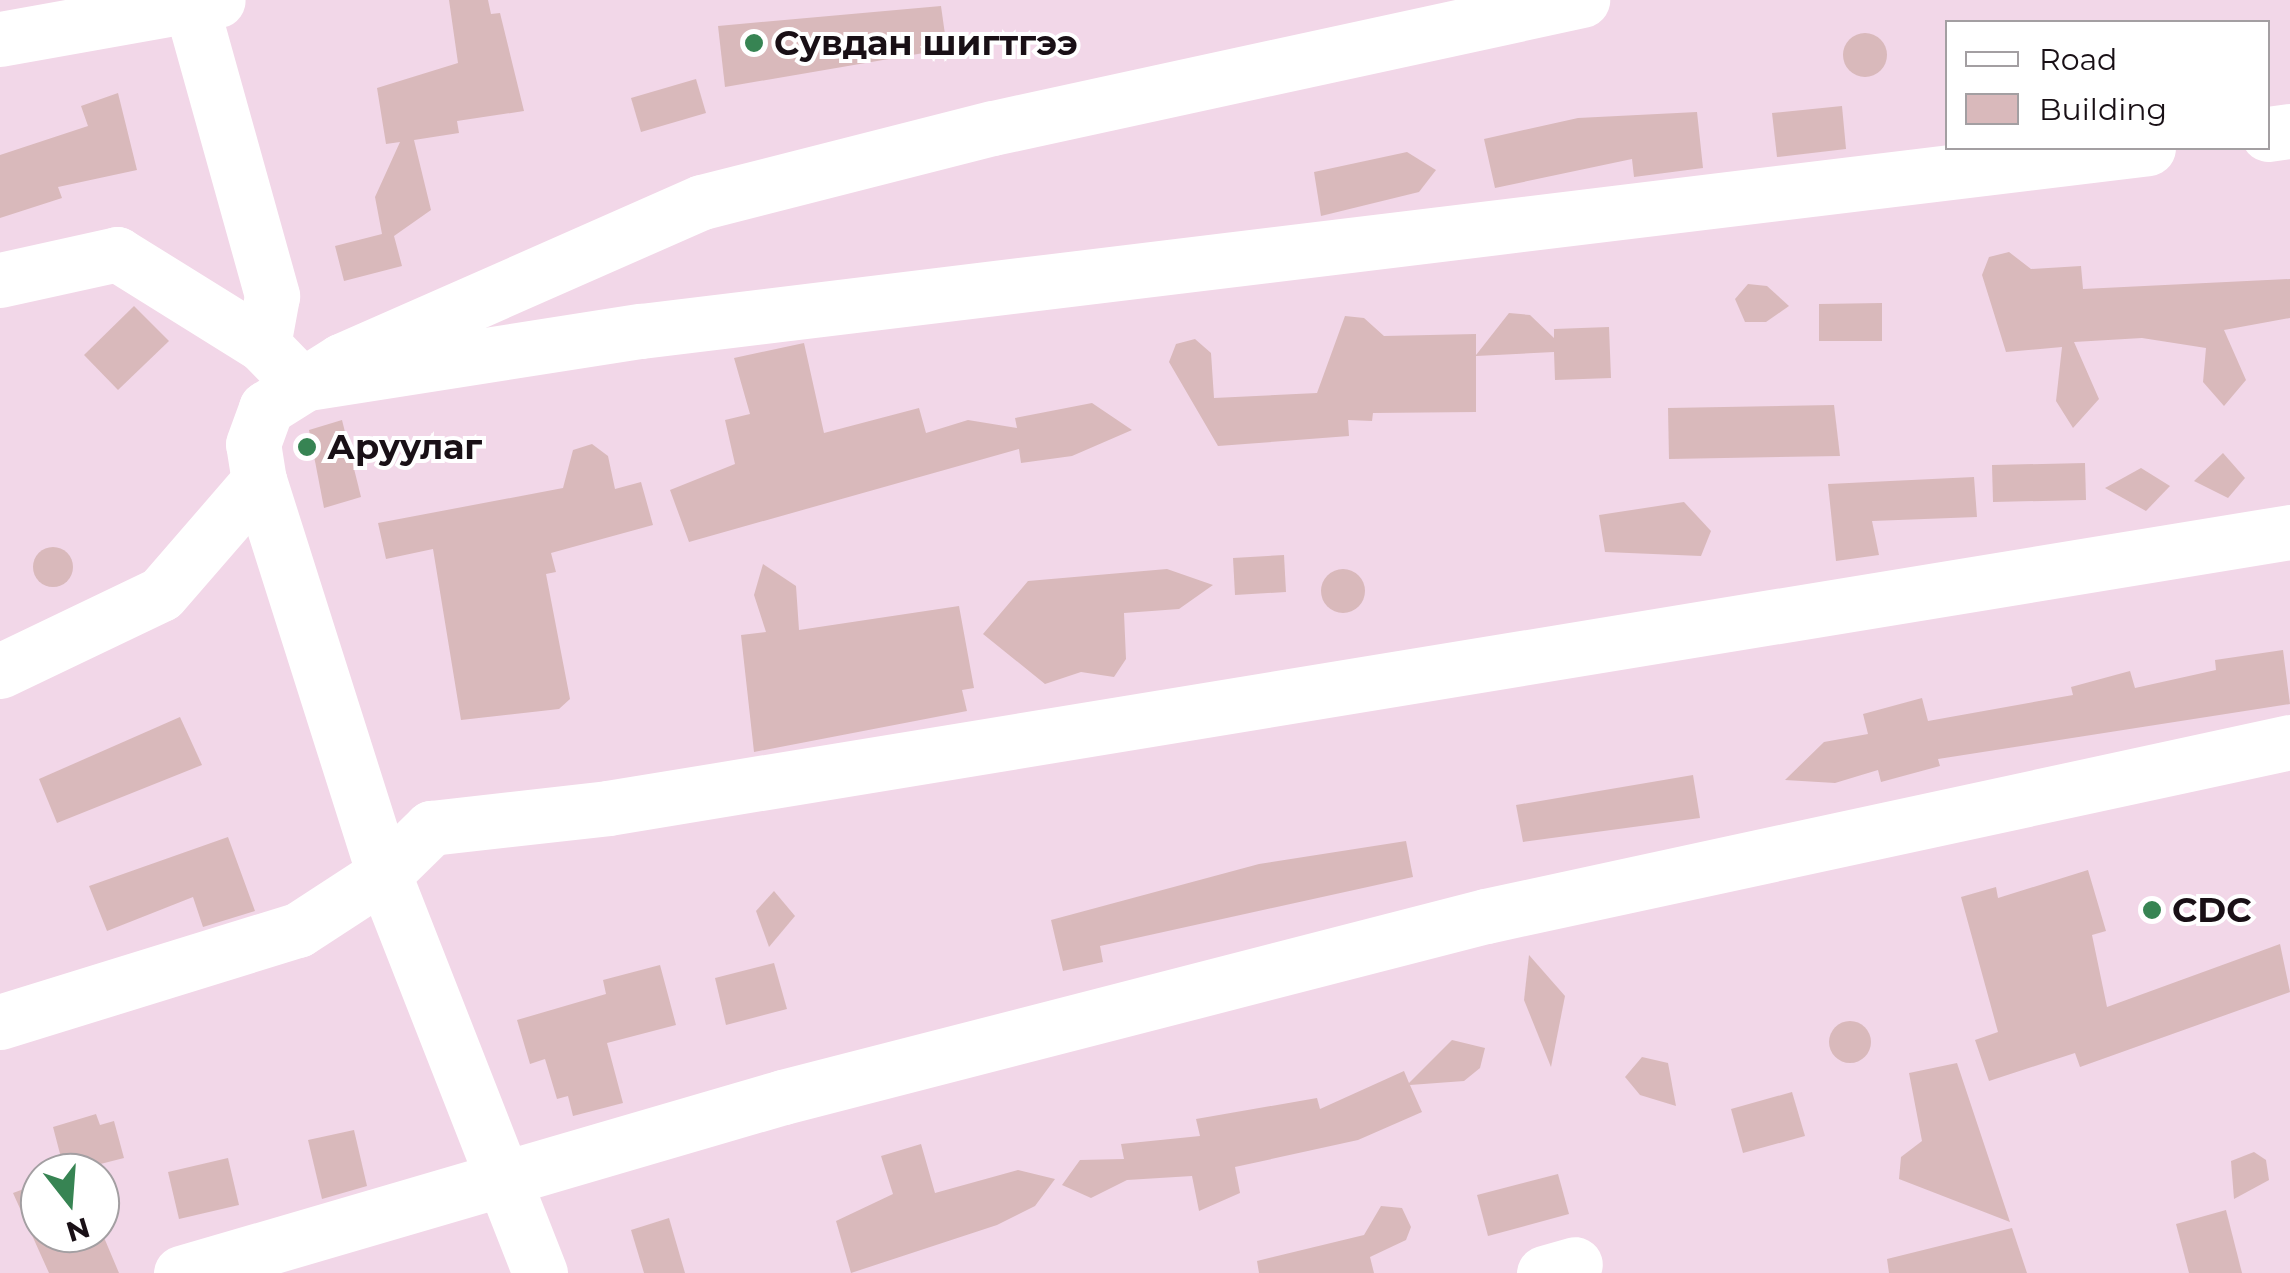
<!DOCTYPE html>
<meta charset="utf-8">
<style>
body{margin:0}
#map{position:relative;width:2290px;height:1273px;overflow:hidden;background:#f2d7e8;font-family:Montserrat,sans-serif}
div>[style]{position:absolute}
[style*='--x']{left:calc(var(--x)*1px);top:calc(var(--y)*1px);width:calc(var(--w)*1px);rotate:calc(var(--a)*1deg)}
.building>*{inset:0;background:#d9b9bb}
.round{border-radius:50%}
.minor>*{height:55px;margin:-27.5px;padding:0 27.5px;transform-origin:27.5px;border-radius:27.5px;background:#fff}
.dots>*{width:28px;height:28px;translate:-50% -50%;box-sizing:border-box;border:5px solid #fff;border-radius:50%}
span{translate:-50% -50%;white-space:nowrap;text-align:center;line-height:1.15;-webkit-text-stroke:8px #fff;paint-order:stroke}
.poi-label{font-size:35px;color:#191016;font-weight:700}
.left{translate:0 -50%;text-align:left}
.legend{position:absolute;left:1945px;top:20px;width:325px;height:130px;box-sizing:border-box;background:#fff;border:2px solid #a39fa2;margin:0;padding:12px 18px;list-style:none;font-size:30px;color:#191016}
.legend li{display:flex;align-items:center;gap:20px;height:50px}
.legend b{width:50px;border:2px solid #a39fa2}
.north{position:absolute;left:20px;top:1153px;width:100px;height:100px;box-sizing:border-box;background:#fff;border:2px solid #a39fa2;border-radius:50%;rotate:163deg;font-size:28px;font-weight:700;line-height:40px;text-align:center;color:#191016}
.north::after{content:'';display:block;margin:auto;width:35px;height:45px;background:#378453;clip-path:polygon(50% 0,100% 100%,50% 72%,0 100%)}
</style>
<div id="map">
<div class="building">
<i style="clip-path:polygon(449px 0,488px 0,491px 14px,500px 13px,524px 111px,457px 121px,459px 133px,414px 140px,431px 210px,394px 236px,402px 266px,344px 281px,335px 246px,382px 234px,375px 197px,400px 142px,386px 144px,377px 88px,458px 63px)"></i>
<i style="clip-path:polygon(941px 6px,947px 49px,725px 87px,718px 26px)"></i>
<i class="round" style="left:1843px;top:33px;width:44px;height:44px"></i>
<i style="clip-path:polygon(696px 79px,706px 113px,641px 132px,631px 98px)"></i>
<i style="clip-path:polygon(118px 93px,137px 170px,58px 187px,62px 198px,0 218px,0 155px,88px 126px,81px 106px)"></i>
<i style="clip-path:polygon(1842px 106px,1846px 149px,1777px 157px,1772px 113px)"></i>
<i style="clip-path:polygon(1697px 112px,1703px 168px,1634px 177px,1632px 159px,1495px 188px,1484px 139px,1578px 118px)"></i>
<i style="clip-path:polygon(1407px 152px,1436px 170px,1419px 192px,1321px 216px,1314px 172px)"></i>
<i style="clip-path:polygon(2009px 252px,2031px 269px,2081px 266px,2083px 289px,2290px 279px,2290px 318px,2224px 330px,2246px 380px,2224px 406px,2203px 382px,2206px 348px,2142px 338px,2074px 342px,2099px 399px,2073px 428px,2056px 401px,2062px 347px,2006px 352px,1982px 275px,1989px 257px)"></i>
<i style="clip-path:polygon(1748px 284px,1767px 286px,1789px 306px,1766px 322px,1745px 322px,1735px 299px)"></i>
<i style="clip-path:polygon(1882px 303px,1882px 341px,1819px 341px,1819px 304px)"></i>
<i style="clip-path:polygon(134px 306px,169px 341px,118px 390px,84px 355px)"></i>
<i style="clip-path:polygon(1509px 313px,1530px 315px,1554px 338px,1554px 329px,1609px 327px,1611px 378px,1555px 380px,1554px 352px,1476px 356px,1476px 412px,1373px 413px,1372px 421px,1348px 420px,1349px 436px,1218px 446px,1169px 362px,1176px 344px,1195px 339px,1211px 353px,1214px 398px,1317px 393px,1345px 316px,1364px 318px,1384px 336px,1476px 334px,1476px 355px)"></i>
<i style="clip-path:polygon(804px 343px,824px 433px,919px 408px,926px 433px,968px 420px,1017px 428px,1015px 418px,1092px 403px,1132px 430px,1072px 456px,1021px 463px,1019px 449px,689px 542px,670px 490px,735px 464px,725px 420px,750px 414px,734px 358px)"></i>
<i style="clip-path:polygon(1834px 405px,1840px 456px,1669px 459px,1668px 408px)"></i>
<i style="clip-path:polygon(342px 420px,361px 497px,324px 508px,309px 430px)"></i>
<i style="clip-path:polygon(592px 444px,608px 456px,615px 489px,641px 482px,653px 525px,551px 553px,556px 572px,546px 574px,570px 699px,559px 709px,461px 720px,433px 549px,386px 559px,378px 523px,563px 488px,573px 450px)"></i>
<i style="clip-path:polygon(2223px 453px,2245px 478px,2228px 498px,2194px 481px)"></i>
<i style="clip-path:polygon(2085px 463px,2086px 500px,1993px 502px,1992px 465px)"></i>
<i style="clip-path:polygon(2141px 468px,2170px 486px,2146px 511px,2105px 488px)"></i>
<i style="clip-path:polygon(1974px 477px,1977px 517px,1872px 521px,1879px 555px,1836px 561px,1828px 484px)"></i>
<i style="clip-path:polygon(1684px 502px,1711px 531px,1701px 556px,1605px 552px,1599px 515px)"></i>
<i class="round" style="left:33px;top:547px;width:40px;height:40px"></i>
<i style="clip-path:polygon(1284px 555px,1286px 592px,1235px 595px,1233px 558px)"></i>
<i style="clip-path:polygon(763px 564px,796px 586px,799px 630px,959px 606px,974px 688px,962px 690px,967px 711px,754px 752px,741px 635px,766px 632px,754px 595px)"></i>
<i style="clip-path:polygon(1167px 569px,1213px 585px,1179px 609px,1124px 613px,1126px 659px,1114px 677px,1081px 672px,1045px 684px,983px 634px,1028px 581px)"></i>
<i class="round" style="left:1321px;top:569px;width:44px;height:44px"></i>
<i style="clip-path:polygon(2283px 650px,2290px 704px,1938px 759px,1940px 766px,1881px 782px,1878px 770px,1835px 783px,1785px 780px,1824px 742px,1868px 734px,1863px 714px,1922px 698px,1928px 721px,2073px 695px,2071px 687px,2130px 671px,2135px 688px,2216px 670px,2215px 660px)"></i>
<i style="clip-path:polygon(180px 717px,202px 765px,57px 823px,39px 779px)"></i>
<i style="clip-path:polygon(1693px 775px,1700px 818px,1523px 842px,1516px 805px)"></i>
<i style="clip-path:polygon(228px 837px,255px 911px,203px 927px,193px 897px,107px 931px,89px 886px)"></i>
<i style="clip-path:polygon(1406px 841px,1413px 877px,1100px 946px,1103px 962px,1063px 971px,1051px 920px,1259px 864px)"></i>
<i style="clip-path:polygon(2088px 870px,2106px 931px,2092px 935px,2107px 1007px,2280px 944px,2290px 992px,2080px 1067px,2075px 1053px,1989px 1081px,1975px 1040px,1998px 1032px,1961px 897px,1996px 887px,1998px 898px)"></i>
<i style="clip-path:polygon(774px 891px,795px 916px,769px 947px,756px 911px)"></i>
<i style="clip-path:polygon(1529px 955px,1565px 996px,1551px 1067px,1524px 1000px)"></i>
<i style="clip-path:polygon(774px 963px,787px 1009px,726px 1025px,715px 978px)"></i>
<i style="clip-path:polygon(660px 965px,676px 1025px,607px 1043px,623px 1103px,573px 1116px,568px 1096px,557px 1099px,545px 1059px,530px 1064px,517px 1020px,606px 994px,603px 980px)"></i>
<i class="round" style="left:1829px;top:1021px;width:42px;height:42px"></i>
<i style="clip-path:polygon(1452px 1040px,1485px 1048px,1480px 1068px,1464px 1081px,1410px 1085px,1422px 1112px,1358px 1140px,1235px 1167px,1240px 1193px,1199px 1211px,1192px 1176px,1127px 1180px,1091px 1198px,1062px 1185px,1080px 1160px,1124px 1159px,1121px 1144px,1200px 1136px,1196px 1119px,1317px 1098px,1320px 1109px,1404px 1071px,1409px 1083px)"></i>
<i style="clip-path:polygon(1642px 1057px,1668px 1063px,1676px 1106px,1640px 1095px,1625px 1077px)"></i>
<i style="clip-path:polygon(1957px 1063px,2010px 1222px,1899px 1179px,1901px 1157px,1922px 1141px,1909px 1073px)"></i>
<i style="clip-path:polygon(1792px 1092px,1805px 1136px,1743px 1153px,1731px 1109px)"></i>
<i style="clip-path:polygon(96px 1114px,100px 1125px,114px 1121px,124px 1158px,65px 1173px,53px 1127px)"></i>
<i style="clip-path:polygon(354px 1130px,367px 1186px,322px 1199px,308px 1140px)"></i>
<i style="clip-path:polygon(921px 1144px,935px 1193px,1018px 1170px,1055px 1179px,1035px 1206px,997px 1225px,851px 1273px,836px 1221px,893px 1194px,881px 1156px)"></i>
<i style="clip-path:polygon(2254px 1152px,2266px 1160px,2269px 1180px,2234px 1199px,2231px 1161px)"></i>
<i style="clip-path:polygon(228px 1158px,239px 1205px,179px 1219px,168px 1172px)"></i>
<i style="clip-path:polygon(1558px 1174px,1569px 1214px,1488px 1236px,1477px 1195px)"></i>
<i style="clip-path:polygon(40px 1183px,40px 1233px,100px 1228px,119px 1273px,49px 1273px,13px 1193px)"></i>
<i style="clip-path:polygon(1381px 1206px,1402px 1208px,1411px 1227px,1406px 1240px,1370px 1257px,1374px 1273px,1259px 1273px,1257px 1261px,1364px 1235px)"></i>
<i style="clip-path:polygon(2226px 1210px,2242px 1273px,2189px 1273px,2176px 1224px)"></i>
<i style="clip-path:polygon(669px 1218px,685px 1273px,644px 1273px,631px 1230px)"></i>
<i style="clip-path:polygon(2012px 1228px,2027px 1273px,1889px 1273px,1887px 1259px)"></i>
</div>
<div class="minor">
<i style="--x:191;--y:5;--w:302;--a:74.4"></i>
<i style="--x:272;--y:296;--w:50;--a:100.4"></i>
<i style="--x:0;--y:39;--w:221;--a:-10.1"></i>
<i style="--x:2268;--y:134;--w:22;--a:-8"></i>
<i style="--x:0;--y:280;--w:120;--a:-12.5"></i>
<i style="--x:117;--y:254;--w:172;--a:31.9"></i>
<i style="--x:263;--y:345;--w:54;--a:45.7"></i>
<i style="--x:301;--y:384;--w:344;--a:-8.9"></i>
<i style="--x:641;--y:331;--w:1518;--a:-6.92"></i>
<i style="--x:0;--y:671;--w:178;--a:-25.6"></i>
<i style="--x:161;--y:594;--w:150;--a:-49.1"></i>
<i style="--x:0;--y:1022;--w:312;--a:-17.2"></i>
<i style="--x:298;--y:930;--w:103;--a:-33.1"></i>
<i style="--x:384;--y:874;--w:66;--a:-44.4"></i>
<i style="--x:431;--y:828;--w:178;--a:-6.4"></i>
<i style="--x:608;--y:808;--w:1704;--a:-9.32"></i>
<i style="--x:181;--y:1273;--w:627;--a:-16.3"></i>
<i style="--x:783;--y:1097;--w:726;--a:-14.44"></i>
<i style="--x:1486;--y:916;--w:823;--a:-12.21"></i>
<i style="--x:540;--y:1273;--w:428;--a:-111.4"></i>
<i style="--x:384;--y:874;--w:412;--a:-107.6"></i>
<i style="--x:259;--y:481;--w:37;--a:-99"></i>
<i style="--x:253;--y:444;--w:38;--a:-70"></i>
<i style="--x:266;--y:408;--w:89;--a:-32.1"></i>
<i style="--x:341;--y:361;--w:394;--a:-23.8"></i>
<i style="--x:702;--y:202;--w:300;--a:-14.3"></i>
<i style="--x:993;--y:128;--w:603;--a:-12.26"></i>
<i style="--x:1544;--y:1273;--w:32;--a:-16"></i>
</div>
<div class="dots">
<i style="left:754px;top:43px;background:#378453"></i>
<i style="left:307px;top:447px;background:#378453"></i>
<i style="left:2152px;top:910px;background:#378453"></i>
</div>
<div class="poi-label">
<span class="left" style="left:774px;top:43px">Сувдан шигтгээ</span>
<span class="left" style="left:327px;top:447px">Аруулаг</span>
<span class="left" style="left:2172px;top:910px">CDC</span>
</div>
<ul class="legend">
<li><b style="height:12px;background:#fff"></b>Road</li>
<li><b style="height:28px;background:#d9b9bb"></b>Building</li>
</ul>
<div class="north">N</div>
</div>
